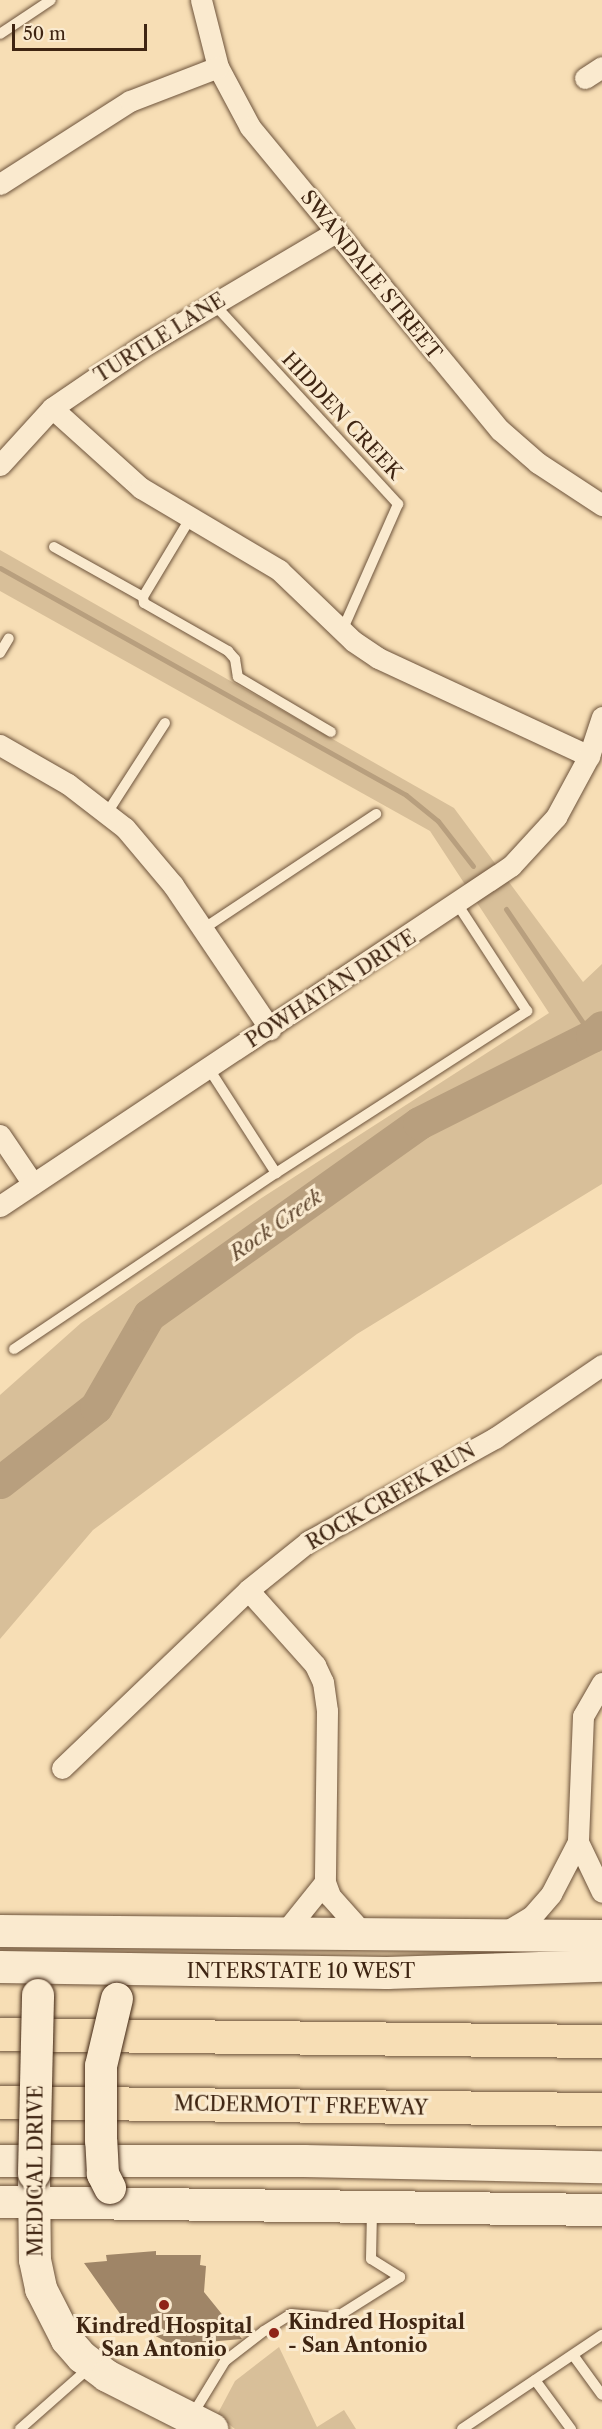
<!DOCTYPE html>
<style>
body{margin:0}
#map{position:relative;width:602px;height:2429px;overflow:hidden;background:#f7deb5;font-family:"Libre Caslon Text",serif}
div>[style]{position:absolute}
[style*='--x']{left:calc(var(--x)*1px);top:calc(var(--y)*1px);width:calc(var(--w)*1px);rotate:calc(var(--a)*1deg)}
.green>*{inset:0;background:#d8bf99}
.stream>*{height:5px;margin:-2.5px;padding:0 2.5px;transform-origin:2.5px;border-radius:2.5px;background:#b89f7e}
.river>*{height:33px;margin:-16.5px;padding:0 16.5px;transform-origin:16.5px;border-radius:16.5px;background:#b89f7e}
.building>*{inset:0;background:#9f8567}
.roads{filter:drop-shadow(0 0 2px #6d533b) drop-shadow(0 0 2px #6d533b)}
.lane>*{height:10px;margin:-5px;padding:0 5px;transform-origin:5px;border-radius:5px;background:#faeacf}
.street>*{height:21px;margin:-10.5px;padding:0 10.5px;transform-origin:10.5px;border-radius:10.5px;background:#faeacf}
.secondary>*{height:32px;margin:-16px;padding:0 16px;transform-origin:16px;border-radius:16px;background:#faeacf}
.highway>*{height:33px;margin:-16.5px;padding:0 16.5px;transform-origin:16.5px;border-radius:16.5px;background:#f7deb5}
.bridges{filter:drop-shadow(0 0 2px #3f2512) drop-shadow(0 0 2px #3f2512)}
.secondary-bridge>*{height:32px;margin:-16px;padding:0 16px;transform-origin:16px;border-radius:16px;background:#faeacf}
.dots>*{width:16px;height:16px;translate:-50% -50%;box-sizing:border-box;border:3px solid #faeacf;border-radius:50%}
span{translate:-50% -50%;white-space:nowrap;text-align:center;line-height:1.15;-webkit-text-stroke:6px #faeacf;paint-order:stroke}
.street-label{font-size:20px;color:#3f2512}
.poi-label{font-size:20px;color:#3f2512;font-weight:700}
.left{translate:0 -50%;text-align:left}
.water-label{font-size:21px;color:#634a32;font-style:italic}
.scale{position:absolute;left:12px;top:24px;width:135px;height:27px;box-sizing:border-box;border:3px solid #3f2512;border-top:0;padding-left:8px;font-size:18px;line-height:21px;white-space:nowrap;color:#3f2512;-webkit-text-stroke:4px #faeacf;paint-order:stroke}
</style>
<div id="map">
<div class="green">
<i style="clip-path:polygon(0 550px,454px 808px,583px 982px,602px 964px,602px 1184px,357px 1334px,93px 1530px,0 1639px,0 1395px,81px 1323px,260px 1199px,549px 1013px,430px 831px,0 591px)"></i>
<i style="clip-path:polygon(279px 2347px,317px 2427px,344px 2410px,356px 2429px,235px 2429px,217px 2415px,235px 2381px)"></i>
</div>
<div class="stream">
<i style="--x:0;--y:568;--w:465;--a:29.2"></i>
<i style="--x:406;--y:795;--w:41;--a:39.1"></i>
<i style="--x:438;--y:821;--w:57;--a:52.1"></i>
<i style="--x:506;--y:909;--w:153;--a:55.9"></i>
</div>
<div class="river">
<i style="--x:0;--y:1482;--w:122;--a:-38"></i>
<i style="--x:96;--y:1407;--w:106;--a:-60.1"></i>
<i style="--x:149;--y:1315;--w:331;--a:-35.4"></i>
<i style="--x:419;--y:1123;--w:194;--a:-26.7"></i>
<i style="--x:592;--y:1036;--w:13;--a:-42"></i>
</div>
<div class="building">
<i style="clip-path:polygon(156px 2251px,156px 2255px,201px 2255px,200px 2265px,206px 2266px,204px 2292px,242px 2339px,172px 2345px,123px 2318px,84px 2263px,107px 2261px,106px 2255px)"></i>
</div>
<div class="roads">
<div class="lane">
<i style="--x:0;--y:34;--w:61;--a:-33.7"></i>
<i style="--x:214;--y:304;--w:272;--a:47.4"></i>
<i style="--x:398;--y:504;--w:139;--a:113.8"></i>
<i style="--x:191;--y:517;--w:93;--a:121"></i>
<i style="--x:143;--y:597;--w:6;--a:81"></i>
<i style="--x:144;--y:603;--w:97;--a:29.7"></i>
<i style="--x:228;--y:651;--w:11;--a:49"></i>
<i style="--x:235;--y:659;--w:18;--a:81"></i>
<i style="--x:238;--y:677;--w:108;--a:30.6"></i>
<i style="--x:54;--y:547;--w:102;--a:29.3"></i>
<i style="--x:0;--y:653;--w:17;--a:-59"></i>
<i style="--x:107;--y:813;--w:107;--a:-57.2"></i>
<i style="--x:203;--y:929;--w:208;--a:-33.6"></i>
<i style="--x:209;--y:1069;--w:124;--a:57.2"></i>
<i style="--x:14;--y:1349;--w:316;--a:-33.9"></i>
<i style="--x:276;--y:1173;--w:299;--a:-32.8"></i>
<i style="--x:527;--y:1011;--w:126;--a:-123.1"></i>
<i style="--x:573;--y:2355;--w:49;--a:54.1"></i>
<i style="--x:535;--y:2380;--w:61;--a:53.7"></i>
<i style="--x:191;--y:2417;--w:66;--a:-58.7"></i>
<i style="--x:225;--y:2361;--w:49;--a:-37.6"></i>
<i style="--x:264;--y:2331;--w:32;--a:-32"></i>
<i style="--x:291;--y:2314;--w:44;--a:5.2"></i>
<i style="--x:335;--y:2318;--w:77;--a:-32.2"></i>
<i style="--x:400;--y:2277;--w:34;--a:-148"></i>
<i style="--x:371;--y:2259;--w:48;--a:-88.8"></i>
<i style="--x:20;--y:2429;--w:94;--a:-41.5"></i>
<i style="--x:462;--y:2429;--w:169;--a:-33.9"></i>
</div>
<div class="street">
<i style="--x:201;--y:0;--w:69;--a:75.8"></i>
<i style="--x:218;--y:67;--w:68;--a:61.9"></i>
<i style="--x:250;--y:127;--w:393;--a:50.5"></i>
<i style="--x:500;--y:430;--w:50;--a:41"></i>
<i style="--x:538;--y:463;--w:77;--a:33.3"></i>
<i style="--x:585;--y:78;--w:20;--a:-33"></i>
<i style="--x:0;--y:184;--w:154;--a:-32.6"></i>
<i style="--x:130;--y:101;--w:94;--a:-21.1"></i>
<i style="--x:52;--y:408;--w:120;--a:42"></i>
<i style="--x:141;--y:488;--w:161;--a:30.7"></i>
<i style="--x:279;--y:570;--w:103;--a:43.8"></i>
<i style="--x:353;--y:641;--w:30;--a:34"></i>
<i style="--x:378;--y:658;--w:233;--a:24.9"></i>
<i style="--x:0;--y:465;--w:77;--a:-47.6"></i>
<i style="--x:52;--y:408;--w:110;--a:-34.3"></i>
<i style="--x:143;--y:346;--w:224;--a:-30.6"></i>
<i style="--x:0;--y:745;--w:78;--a:29.8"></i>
<i style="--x:68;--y:784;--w:72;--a:37.7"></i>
<i style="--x:125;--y:828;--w:75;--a:49.9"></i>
<i style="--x:173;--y:885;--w:174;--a:56"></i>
<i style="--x:0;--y:1135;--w:59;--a:56"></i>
<i style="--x:0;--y:1206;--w:614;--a:-33.64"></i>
<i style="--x:511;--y:866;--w:67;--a:-47.4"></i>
<i style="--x:556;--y:817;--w:69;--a:-61.6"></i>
<i style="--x:589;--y:756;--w:41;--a:-71.6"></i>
<i style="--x:248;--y:1590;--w:101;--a:48.2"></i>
<i style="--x:315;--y:1665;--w:19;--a:65"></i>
<i style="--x:323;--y:1682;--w:29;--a:82"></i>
<i style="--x:327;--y:1711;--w:171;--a:90.7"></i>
<i style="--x:602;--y:1683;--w:38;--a:120"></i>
<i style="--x:583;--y:1716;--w:126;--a:92.3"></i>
<i style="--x:578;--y:1842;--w:55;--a:64.4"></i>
<i style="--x:62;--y:1768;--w:257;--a:-43.7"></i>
<i style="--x:248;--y:1590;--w:78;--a:-38.8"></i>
<i style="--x:309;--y:1541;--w:213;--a:-29"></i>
<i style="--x:495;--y:1438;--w:130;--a:-34.3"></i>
<i style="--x:284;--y:1933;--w:65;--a:-51.2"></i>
<i style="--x:325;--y:1882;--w:15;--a:70"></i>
<i style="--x:330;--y:1896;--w:51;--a:48.2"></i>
<i style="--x:502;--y:1934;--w:35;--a:-31"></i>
<i style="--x:532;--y:1916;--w:29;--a:-49"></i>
<i style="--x:551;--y:1894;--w:59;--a:-62.6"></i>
</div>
<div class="secondary">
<i style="--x:0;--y:1931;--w:602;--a:0.48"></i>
<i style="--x:0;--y:1967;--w:387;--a:0.9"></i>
<i style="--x:387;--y:1973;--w:215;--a:-1.9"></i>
<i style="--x:0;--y:2161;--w:304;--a:0"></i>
<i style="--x:304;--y:2161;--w:298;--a:1.2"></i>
<i style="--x:34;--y:2181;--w:79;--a:89.3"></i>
<i style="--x:35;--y:2260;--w:30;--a:78"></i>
<i style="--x:41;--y:2289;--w:57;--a:63"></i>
<i style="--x:67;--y:2340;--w:23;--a:49"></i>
<i style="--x:82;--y:2357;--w:31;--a:37"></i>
<i style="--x:107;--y:2376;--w:118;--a:26.8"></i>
<i style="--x:0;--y:2202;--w:602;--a:0.76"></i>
</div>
<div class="highway">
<i style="--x:0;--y:2034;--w:602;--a:0.67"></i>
<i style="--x:0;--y:2102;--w:602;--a:0.67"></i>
</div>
</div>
<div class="bridges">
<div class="secondary-bridge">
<i style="--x:34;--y:2174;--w:179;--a:-88.7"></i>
<i style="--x:110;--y:2188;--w:16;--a:-117"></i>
<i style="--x:103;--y:2174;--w:33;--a:-93"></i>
<i style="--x:101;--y:2141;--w:75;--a:-90"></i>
<i style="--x:101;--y:2066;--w:69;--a:-76.6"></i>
</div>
</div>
<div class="dots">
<i style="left:164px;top:2305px;background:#8f2418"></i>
<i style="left:274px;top:2333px;background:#8f2418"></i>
</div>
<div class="street-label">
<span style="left:371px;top:275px;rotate:51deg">SWANDALE STREET</span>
<span style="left:160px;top:338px;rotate:-32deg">TURTLE LANE</span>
<span style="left:342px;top:416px;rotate:47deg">HIDDEN CREEK</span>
<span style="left:331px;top:989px;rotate:-33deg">POWHATAN DRIVE</span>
<span style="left:391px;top:1497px;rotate:-30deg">ROCK CREEK RUN</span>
<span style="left:301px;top:1971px">INTERSTATE 10 WEST</span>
<span style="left:301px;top:2106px;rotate:1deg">MCDERMOTT FREEWAY</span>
<span style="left:36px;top:2171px;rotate:-90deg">MEDICAL DRIVE</span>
</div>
<div class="poi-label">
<span class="left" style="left:288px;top:2334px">Kindred Hospital<br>- San Antonio</span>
<span style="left:164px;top:2338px">Kindred Hospital<br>San Antonio</span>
</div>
<div class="water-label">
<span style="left:276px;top:1225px;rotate:-35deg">Rock Creek</span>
</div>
<div class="scale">50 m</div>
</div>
